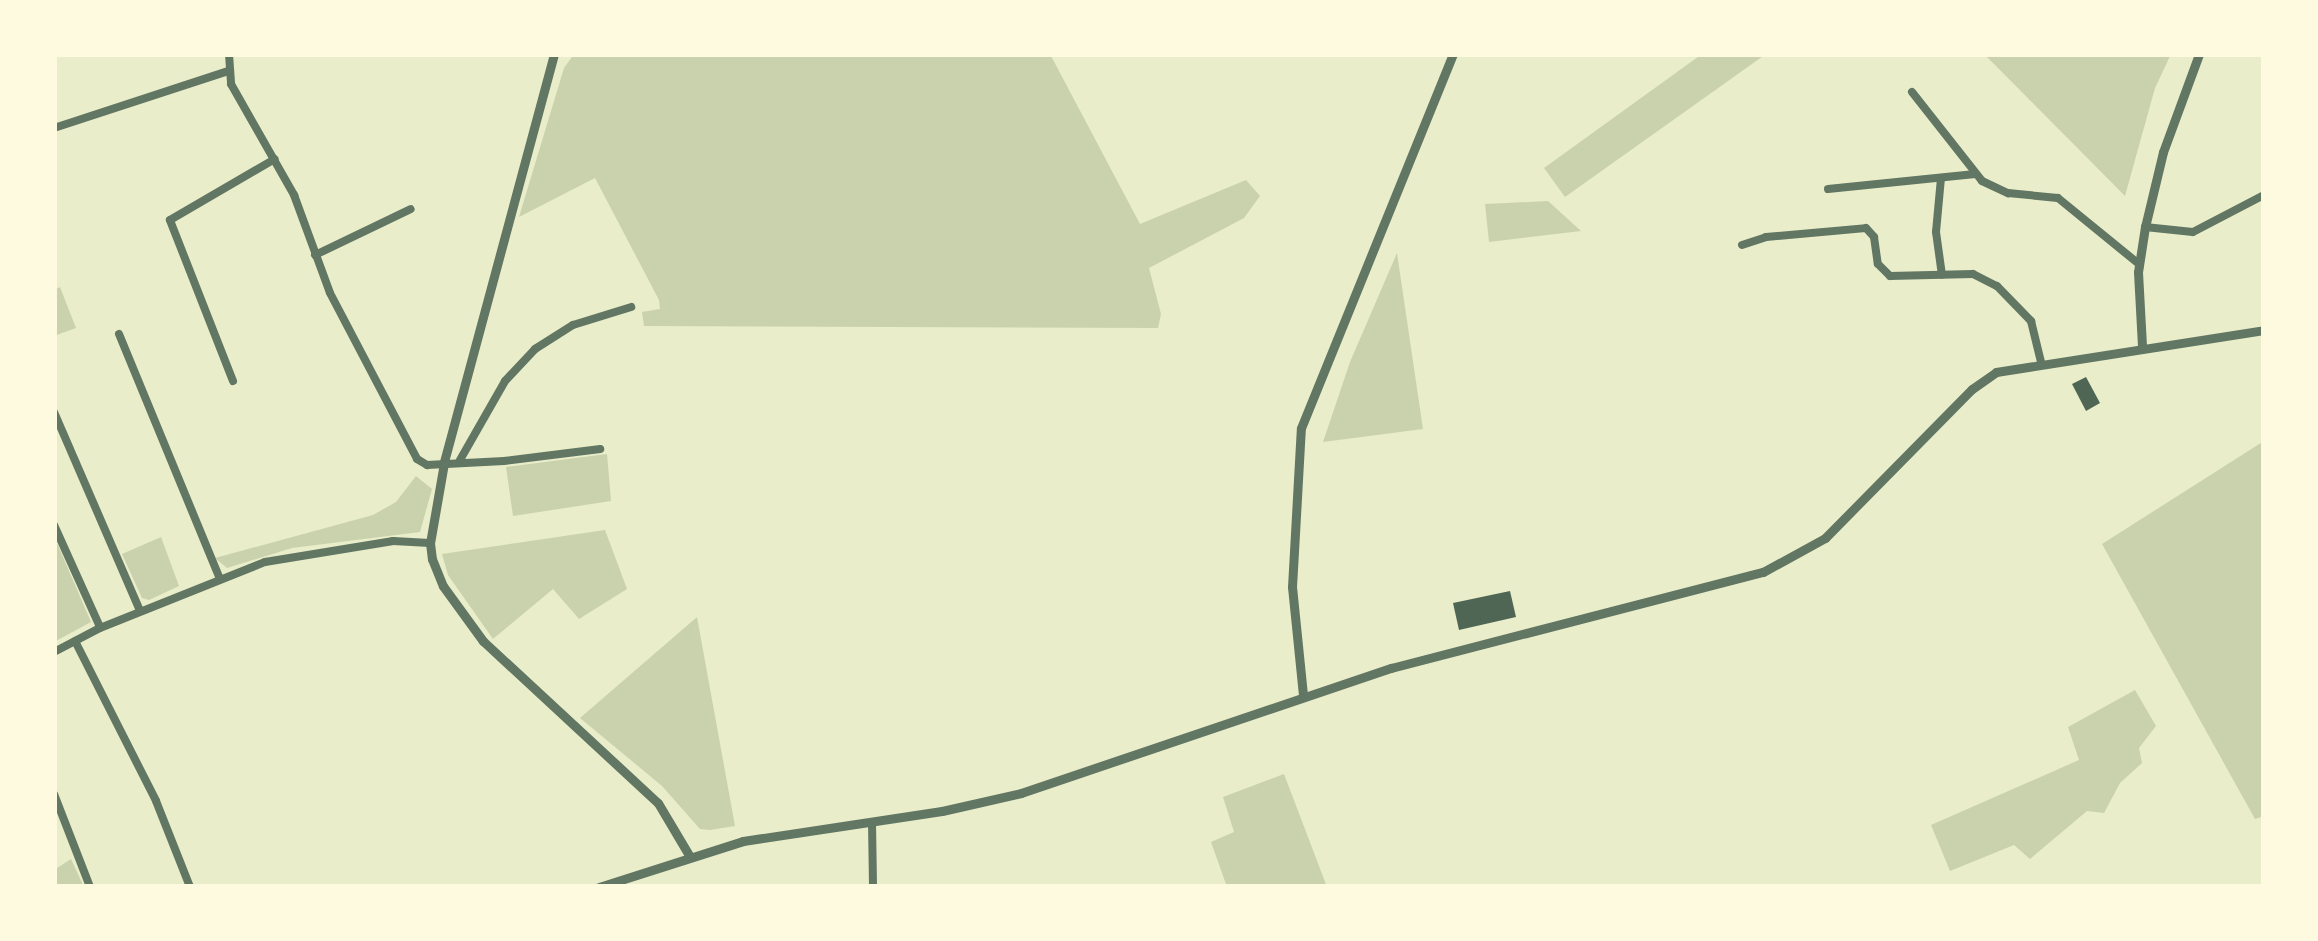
<!DOCTYPE html>
<style>
body{margin:0}
#map{position:relative;width:2318px;height:941px;overflow:hidden;background:#e9edc9;font-family:Mulish,sans-serif}
div>[style]{position:absolute}
[style*='--x']{left:calc(var(--x)*1px);top:calc(var(--y)*1px);width:calc(var(--w)*1px);rotate:calc(var(--a)*1deg)}
.green>*{inset:0;background:#cad2ad}
.building>*{inset:0;background:#4f6655}
.minor>*{height:8px;margin:-4px;padding:0 4px;transform-origin:4px;border-radius:4px;background:#617663}
.tertiary>*{height:9px;margin:-4.5px;padding:0 4.5px;transform-origin:4.5px;border-radius:4.5px;background:#617663}
span{translate:-50% -50%;white-space:nowrap;text-align:center;line-height:1.15;-webkit-text-stroke:10px #fefae0;paint-order:stroke}
.frame{position:absolute;inset:0;border:57px solid #fefae0;pointer-events:none}
</style>
<div id="map">
<div class="green">
<i style="clip-path:polygon(574px 54px,1050px 54px,1140px 224px,1246px 180px,1260px 196px,1244px 218px,1149px 268px,1161px 314px,1158px 328px,644px 326px,642px 312px,660px 309px,659px 300px,595px 178px,519px 217px,564px 68px)"></i>
<i style="clip-path:polygon(1702px 54px,1766px 54px,1565px 197px,1544px 168px)"></i>
<i style="clip-path:polygon(1984px 54px,2171px 54px,2155px 88px,2125px 196px)"></i>
<i style="clip-path:polygon(1548px 201px,1581px 231px,1489px 242px,1485px 204px)"></i>
<i style="clip-path:polygon(1397px 253px,1423px 429px,1323px 442px,1350px 362px)"></i>
<i style="clip-path:polygon(60px 287px,76px 328px,54px 336px,54px 290px)"></i>
<i style="clip-path:polygon(2264px 441px,2264px 816px,2255px 819px,2102px 544px)"></i>
<i style="clip-path:polygon(607px 454px,611px 501px,513px 516px,506px 467px)"></i>
<i style="clip-path:polygon(416px 476px,432px 489px,420px 532px,292px 548px,227px 568px,215px 558px,373px 515px,396px 502px)"></i>
<i style="clip-path:polygon(605px 530px,627px 589px,579px 619px,553px 589px,493px 639px,448px 575px,442px 554px)"></i>
<i style="clip-path:polygon(54px 536px,91px 622px,54px 642px)"></i>
<i style="clip-path:polygon(161px 537px,179px 586px,149px 600px,142px 598px,122px 554px)"></i>
<i style="clip-path:polygon(697px 617px,735px 826px,710px 830px,700px 829px,662px 786px,580px 718px)"></i>
<i style="clip-path:polygon(2135px 690px,2156px 726px,2139px 748px,2142px 763px,2120px 783px,2104px 813px,2087px 811px,2030px 859px,2014px 845px,1950px 871px,1931px 825px,2079px 760px,2068px 727px)"></i>
<i style="clip-path:polygon(1284px 774px,1327px 887px,1227px 887px,1211px 842px,1234px 832px,1223px 797px)"></i>
<i style="clip-path:polygon(71px 859px,84px 887px,54px 887px,54px 870px)"></i>
</div>
<div class="building">
<i style="clip-path:polygon(2086px 377px,2100px 403px,2086px 411px,2072px 384px)"></i>
<i style="clip-path:polygon(1510px 591px,1516px 617px,1459px 630px,1453px 603px)"></i>
</div>
<div class="minor">
<i style="--x:229;--y:54;--w:30;--a:86"></i>
<i style="--x:231;--y:84;--w:128;--a:60.4"></i>
<i style="--x:294;--y:195;--w:104;--a:69.8"></i>
<i style="--x:330;--y:293;--w:187;--a:62.3"></i>
<i style="--x:417;--y:459;--w:12;--a:31"></i>
<i style="--x:427;--y:465;--w:77;--a:-3"></i>
<i style="--x:504;--y:461;--w:97;--a:-7.1"></i>
<i style="--x:1912;--y:92;--w:113;--a:51.8"></i>
<i style="--x:1982;--y:181;--w:29;--a:25"></i>
<i style="--x:2008;--y:193;--w:50;--a:5.7"></i>
<i style="--x:2058;--y:198;--w:104;--a:39.2"></i>
<i style="--x:54;--y:128;--w:183;--a:-18.1"></i>
<i style="--x:1941;--y:178;--w:54;--a:95.3"></i>
<i style="--x:1936;--y:232;--w:43;--a:82.1"></i>
<i style="--x:1828;--y:189;--w:148;--a:-5.8"></i>
<i style="--x:2145;--y:227;--w:48;--a:5.9"></i>
<i style="--x:2193;--y:232;--w:80;--a:-27.5"></i>
<i style="--x:1742;--y:245;--w:25;--a:-18"></i>
<i style="--x:1766;--y:237;--w:100;--a:-5.1"></i>
<i style="--x:1866;--y:228;--w:12;--a:48"></i>
<i style="--x:1874;--y:237;--w:27;--a:82"></i>
<i style="--x:1878;--y:264;--w:17;--a:45"></i>
<i style="--x:1890;--y:276;--w:83;--a:-1.4"></i>
<i style="--x:1973;--y:274;--w:27;--a:27"></i>
<i style="--x:1997;--y:286;--w:49;--a:45.8"></i>
<i style="--x:2031;--y:321;--w:42;--a:76.3"></i>
<i style="--x:315;--y:255;--w:106;--a:-25.6"></i>
<i style="--x:119;--y:334;--w:265;--a:67.6"></i>
<i style="--x:233;--y:381;--w:173;--a:-111.4"></i>
<i style="--x:170;--y:220;--w:121;--a:-30.2"></i>
<i style="--x:54;--y:412;--w:217;--a:66.6"></i>
<i style="--x:460;--y:460;--w:91;--a:-60.3"></i>
<i style="--x:505;--y:381;--w:44;--a:-46.8"></i>
<i style="--x:535;--y:349;--w:45;--a:-32.3"></i>
<i style="--x:573;--y:325;--w:61;--a:-17.2"></i>
<i style="--x:54;--y:525;--w:112;--a:65.7"></i>
<i style="--x:75;--y:641;--w:179;--a:63.1"></i>
<i style="--x:156;--y:801;--w:92;--a:68.4"></i>
<i style="--x:54;--y:652;--w:52;--a:-27.6"></i>
<i style="--x:100;--y:628;--w:178;--a:-21.8"></i>
<i style="--x:265;--y:562;--w:130;--a:-9.3"></i>
<i style="--x:393;--y:541;--w:37;--a:3"></i>
<i style="--x:54;--y:794;--w:100;--a:68.8"></i>
<i style="--x:872;--y:822;--w:65;--a:89.1"></i>
</div>
<div class="tertiary">
<i style="--x:554;--y:54;--w:424;--a:105.1"></i>
<i style="--x:444;--y:463;--w:81;--a:99.9"></i>
<i style="--x:430;--y:543;--w:16;--a:83"></i>
<i style="--x:432;--y:559;--w:29;--a:68"></i>
<i style="--x:443;--y:586;--w:68;--a:54"></i>
<i style="--x:483;--y:641;--w:238;--a:42.8"></i>
<i style="--x:658;--y:803;--w:63;--a:59.3"></i>
<i style="--x:2142;--y:346;--w:74;--a:-93.1"></i>
<i style="--x:2138;--y:272;--w:46;--a:-81.2"></i>
<i style="--x:2145;--y:227;--w:77;--a:-76.5"></i>
<i style="--x:2163;--y:152;--w:104;--a:-69.8"></i>
<i style="--x:1303;--y:695;--w:109;--a:-95.8"></i>
<i style="--x:1292;--y:587;--w:159;--a:-86.8"></i>
<i style="--x:1301;--y:428;--w:404;--a:-67.9"></i>
<i style="--x:599;--y:887;--w:151;--a:-17.7"></i>
<i style="--x:743;--y:841;--w:201;--a:-8.6"></i>
<i style="--x:942;--y:811;--w:81;--a:-12.8"></i>
<i style="--x:1021;--y:793;--w:391;--a:-18.7"></i>
<i style="--x:1391;--y:668;--w:384;--a:-14.5"></i>
<i style="--x:1763;--y:572;--w:71;--a:-28.7"></i>
<i style="--x:1825;--y:538;--w:209;--a:-45.4"></i>
<i style="--x:1972;--y:389;--w:29;--a:-35"></i>
<i style="--x:1996;--y:372;--w:271;--a:-8.9"></i>
</div>
<div class="frame"></div>
</div>
